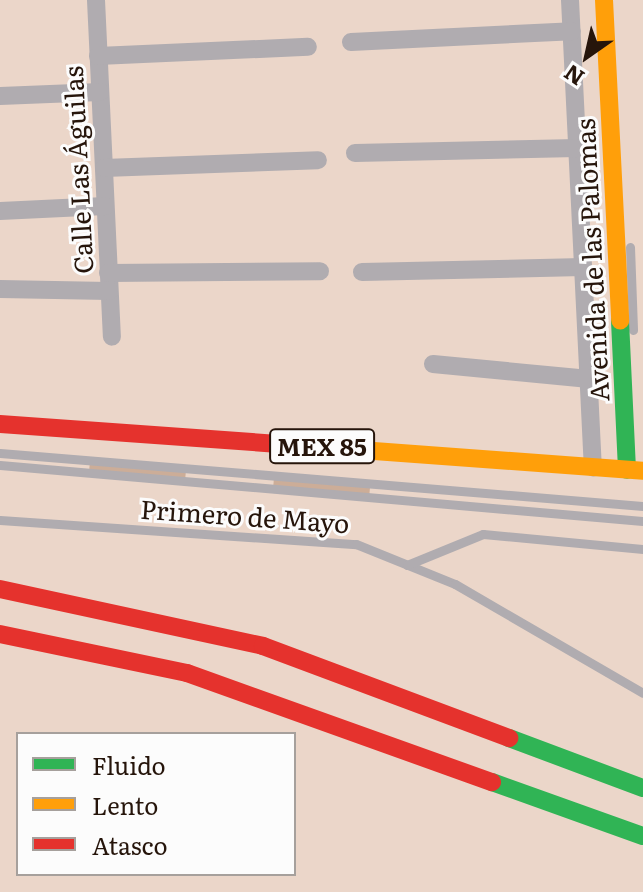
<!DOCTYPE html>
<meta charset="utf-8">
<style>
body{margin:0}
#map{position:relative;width:643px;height:892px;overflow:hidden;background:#ebd6c9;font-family:Literata,serif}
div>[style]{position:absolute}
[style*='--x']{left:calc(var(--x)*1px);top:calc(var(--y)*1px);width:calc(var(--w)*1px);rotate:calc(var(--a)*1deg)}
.building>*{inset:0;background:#ccad98}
.lane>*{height:9px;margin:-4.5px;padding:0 4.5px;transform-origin:4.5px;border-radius:4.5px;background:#b0acb0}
.street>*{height:18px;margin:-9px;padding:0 9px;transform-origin:9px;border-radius:9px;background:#b0acb0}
.fast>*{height:18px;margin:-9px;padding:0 9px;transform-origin:9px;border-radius:9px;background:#30b455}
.slow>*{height:18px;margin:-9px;padding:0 9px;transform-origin:9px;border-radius:9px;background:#ff9f0a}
.jam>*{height:18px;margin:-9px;padding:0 9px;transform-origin:9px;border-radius:9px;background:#e5322d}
span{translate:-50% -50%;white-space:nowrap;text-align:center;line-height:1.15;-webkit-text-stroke:6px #fcfcfc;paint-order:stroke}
.shield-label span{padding:2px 6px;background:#fcfcfc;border:2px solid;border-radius:6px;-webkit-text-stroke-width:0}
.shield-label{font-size:24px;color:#26150b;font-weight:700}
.street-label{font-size:26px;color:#26150b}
.legend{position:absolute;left:16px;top:732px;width:280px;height:144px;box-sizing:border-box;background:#fcfcfc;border:2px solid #a6a09c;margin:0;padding:10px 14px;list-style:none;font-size:24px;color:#26150b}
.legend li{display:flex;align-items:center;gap:16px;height:40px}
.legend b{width:40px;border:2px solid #a6a09c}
.north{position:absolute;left:547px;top:16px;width:80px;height:80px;-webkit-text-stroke:6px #fcfcfc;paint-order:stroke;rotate:214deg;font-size:22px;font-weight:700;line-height:32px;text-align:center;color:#26150b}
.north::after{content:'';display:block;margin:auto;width:28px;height:36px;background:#26150b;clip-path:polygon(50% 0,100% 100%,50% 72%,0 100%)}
</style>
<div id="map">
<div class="building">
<i style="clip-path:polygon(90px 460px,186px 469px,185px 482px,89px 473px)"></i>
<i style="clip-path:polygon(274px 477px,370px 487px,369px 499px,273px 490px)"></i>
</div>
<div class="lane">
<i style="--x:630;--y:247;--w:83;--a:87.9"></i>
<i style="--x:0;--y:453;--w:645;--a:4.71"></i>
<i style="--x:0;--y:465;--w:645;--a:4.98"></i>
<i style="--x:0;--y:520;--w:357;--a:3.9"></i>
<i style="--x:356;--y:544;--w:107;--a:22"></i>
<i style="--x:455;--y:584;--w:217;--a:30.1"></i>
<i style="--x:407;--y:565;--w:82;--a:-22.2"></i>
<i style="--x:483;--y:534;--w:161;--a:5.4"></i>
</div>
<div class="street">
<i style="--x:96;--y:0;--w:337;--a:87.3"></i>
<i style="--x:570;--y:0;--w:468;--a:87.2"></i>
<i style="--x:351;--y:42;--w:221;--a:-2.8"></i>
<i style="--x:98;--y:56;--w:210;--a:-2.5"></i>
<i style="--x:0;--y:96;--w:100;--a:-2.3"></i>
<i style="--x:355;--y:153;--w:222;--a:-1.3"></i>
<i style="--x:104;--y:168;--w:214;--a:-2.1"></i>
<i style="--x:0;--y:211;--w:105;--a:-2.7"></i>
<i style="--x:362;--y:272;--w:221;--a:-1.3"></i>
<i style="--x:108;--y:273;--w:212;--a:-0.5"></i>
<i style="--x:0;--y:289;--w:109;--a:1.1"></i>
<i style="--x:433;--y:364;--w:157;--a:5.5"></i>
</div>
<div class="fast">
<i style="--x:620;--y:321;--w:149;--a:87.3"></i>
<i style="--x:509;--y:738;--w:143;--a:20.5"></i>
<i style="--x:492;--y:782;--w:160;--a:19.7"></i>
</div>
<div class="slow">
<i style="--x:604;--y:0;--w:321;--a:87.1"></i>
<i style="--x:306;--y:446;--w:338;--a:4.2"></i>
</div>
<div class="jam">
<i style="--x:0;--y:424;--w:307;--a:4.1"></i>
<i style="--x:0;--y:589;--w:269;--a:12.2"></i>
<i style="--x:263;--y:646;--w:263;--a:20.5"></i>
<i style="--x:0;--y:634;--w:191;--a:11.8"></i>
<i style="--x:187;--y:673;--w:324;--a:19.7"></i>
</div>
<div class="shield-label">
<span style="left:322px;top:446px">MEX 85</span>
</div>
<div class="street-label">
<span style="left:77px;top:170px;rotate:-93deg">Calle Las Águilas</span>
<span style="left:591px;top:260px;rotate:-93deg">Avenida de las Palomas</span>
<span style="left:245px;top:515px;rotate:4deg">Primero de Mayo</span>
</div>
<ul class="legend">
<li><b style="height:10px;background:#30b455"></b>Fluido</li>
<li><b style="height:10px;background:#ff9f0a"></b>Lento</li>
<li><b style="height:10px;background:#e5322d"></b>Atasco</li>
</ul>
<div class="north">N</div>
</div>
